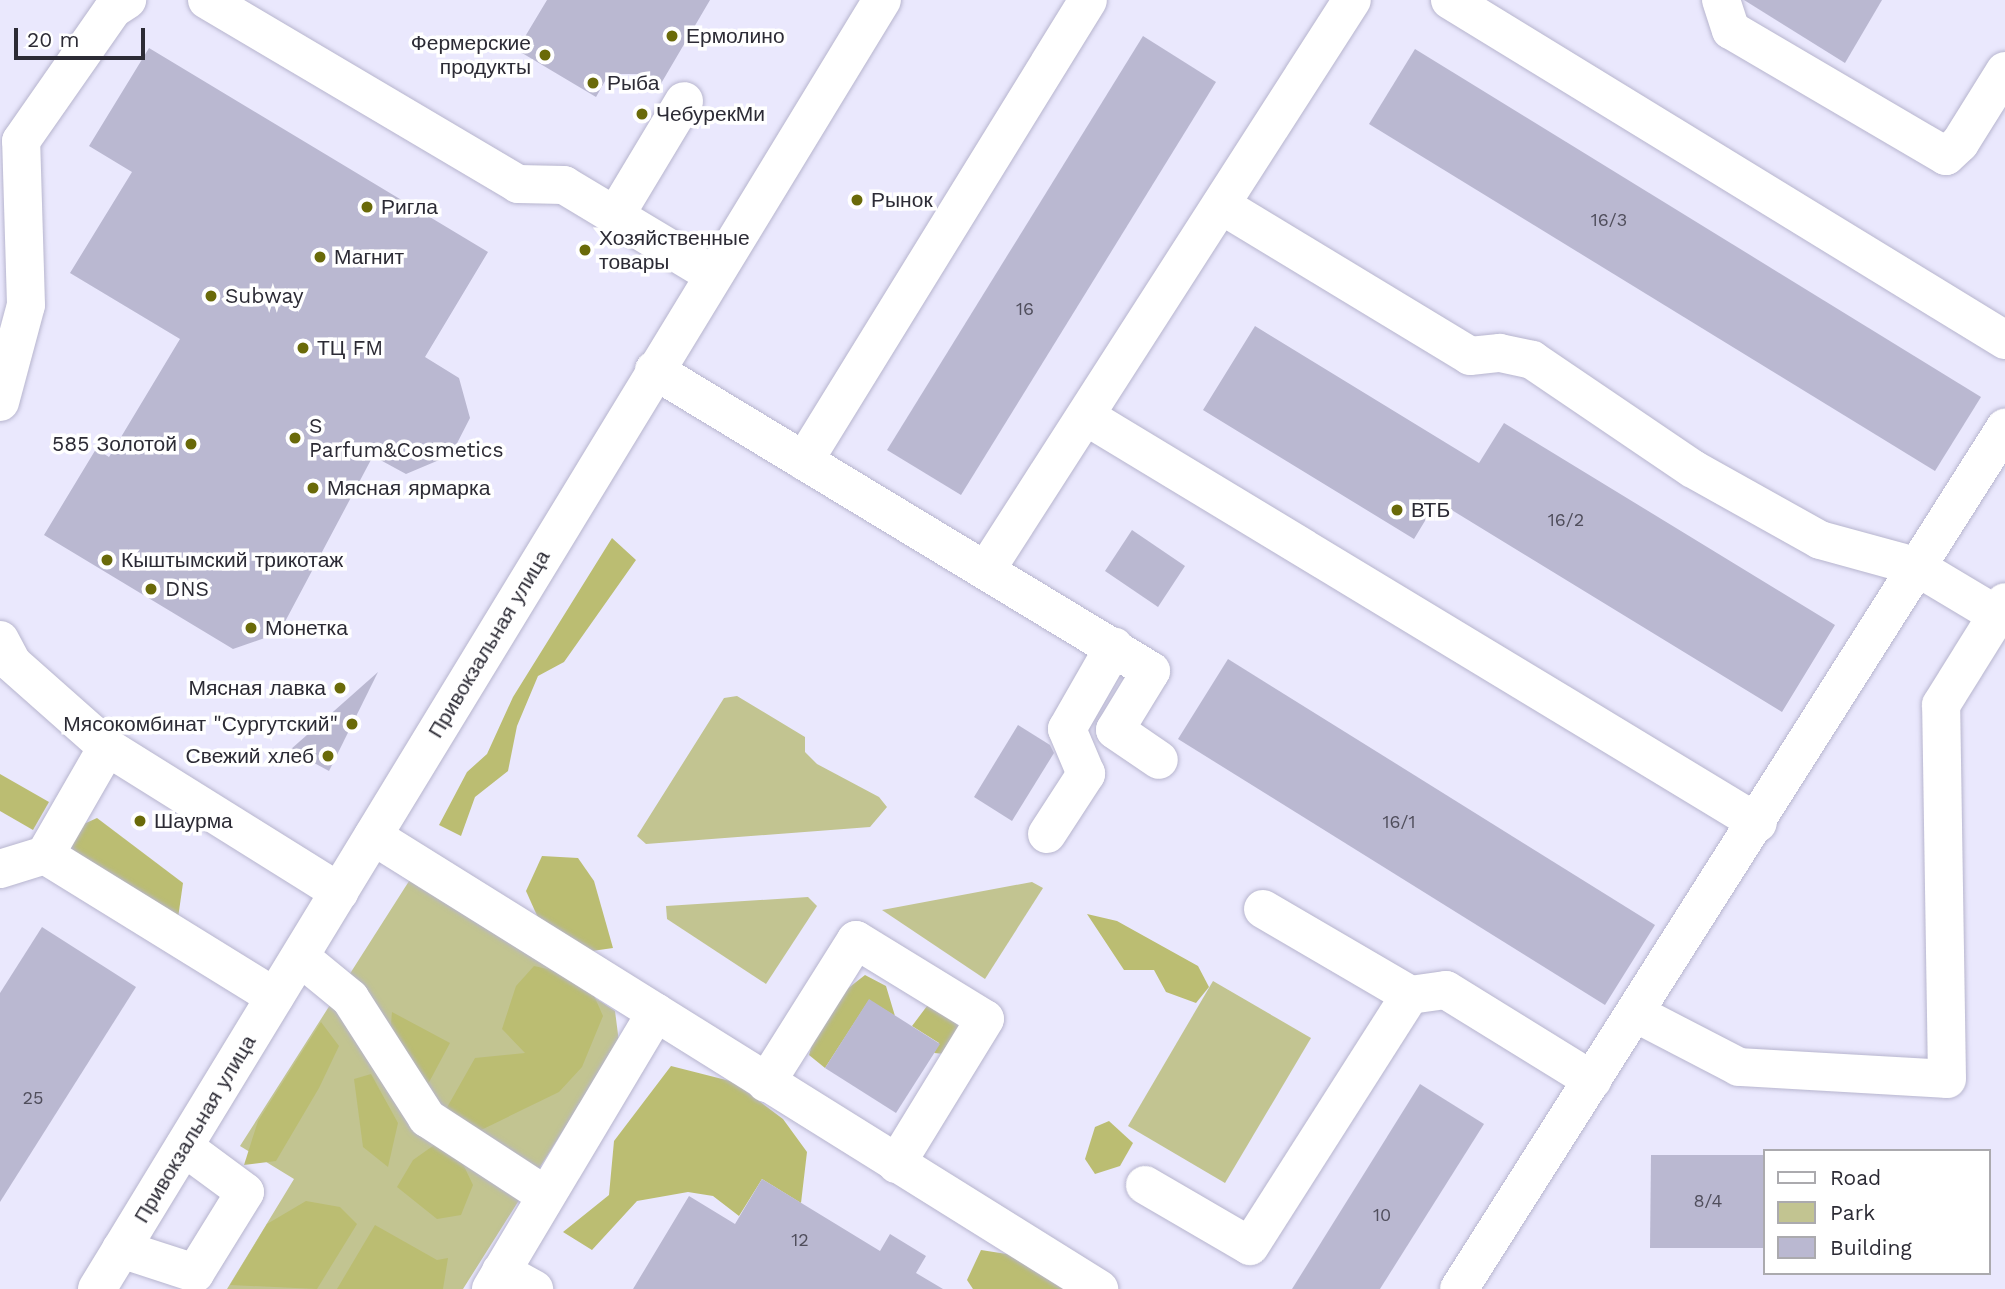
<!DOCTYPE html>
<meta charset="utf-8">
<style>
body{margin:0}
#map{position:relative;width:2005px;height:1289px;overflow:hidden;background:#eae8fd;font-family:"Work Sans",sans-serif}
div>[style]{position:absolute}
[style*='--x']{left:calc(var(--x)*1px);top:calc(var(--y)*1px);width:calc(var(--w)*1px);rotate:calc(var(--a)*1deg)}
.green>*{inset:0;background:#c2c491}
.forest>*{inset:0;background:#bbbd72}
.building>*{inset:0;background:#bab8d1}
.roads{filter:drop-shadow(0 0 2px #b7b5ce) drop-shadow(0 0 2px #b7b5ce)}
.minor>*{height:38px;margin:-19px;padding:0 19px;transform-origin:19px;border-radius:19px;background:#fff}
.dots>*{width:19px;height:19px;translate:-50% -50%;box-sizing:border-box;border:4px solid #fff;border-radius:50%}
span{translate:-50% -50%;white-space:nowrap;text-align:center;line-height:1.15;-webkit-text-stroke:7px #fff;paint-order:stroke}
.number-label{font-size:18px;color:#504e5c}
.number-label span{-webkit-text-stroke-width:0}
.poi-label{font-size:21px;color:#2c2b35}
.left{translate:0 -50%;text-align:left}
.right{translate:-100% -50%;text-align:right}
.street-label{font-size:21px;color:#2c2b35}
.legend{position:absolute;left:1763px;top:1149px;width:228px;height:126px;box-sizing:border-box;background:#fff;border:2px solid #abaaae;margin:0;padding:9px 12px;list-style:none;font-size:21px;color:#2c2b35}
.legend li{display:flex;align-items:center;gap:14px;height:35px}
.legend b{width:35px;border:2px solid #abaaae}
.scale{position:absolute;left:14px;top:28px;width:131px;height:32px;box-sizing:border-box;border:4px solid #2c2b35;border-top:0;padding-left:9px;font-size:21px;line-height:24px;white-space:nowrap;color:#2c2b35;-webkit-text-stroke:5px #fff;paint-order:stroke}
</style>
<div id="map">
<div class="green">
<i style="clip-path:polygon(737px 696px,805px 737px,805px 752px,817px 764px,879px 797px,887px 807px,870px 827px,646px 844px,637px 836px,724px 698px)"></i>
<i style="clip-path:polygon(411px 878px,615px 1011px,619px 1042px,463px 1289px,227px 1289px,294px 1179px,240px 1146px)"></i>
<i style="clip-path:polygon(1032px 882px,1043px 888px,985px 979px,882px 910px)"></i>
<i style="clip-path:polygon(808px 897px,817px 906px,766px 984px,667px 919px,666px 906px)"></i>
<i style="clip-path:polygon(1213px 981px,1311px 1038px,1225px 1183px,1128px 1126px)"></i>
</div>
<div class="forest">
<i style="clip-path:polygon(612px 538px,636px 560px,564px 662px,538px 676px,517px 726px,508px 771px,475px 797px,461px 836px,439px 825px,467px 772px,487px 754px,513px 697px)"></i>
<i style="clip-path:polygon(0 774px,49px 802px,33px 830px,0 811px)"></i>
<i style="clip-path:polygon(97px 818px,183px 883px,178px 918px,62px 846px,75px 828px)"></i>
<i style="clip-path:polygon(542px 856px,578px 858px,594px 881px,613px 948px,592px 951px,539px 920px,526px 891px)"></i>
<i style="clip-path:polygon(1087px 914px,1117px 921px,1198px 966px,1209px 987px,1196px 1003px,1166px 992px,1154px 970px,1124px 970px)"></i>
<i style="clip-path:polygon(534px 966px,561px 972px,592px 991px,603px 1016px,582px 1067px,559px 1092px,479px 1131px,445px 1111px,475px 1058px,525px 1053px,502px 1029px,516px 986px)"></i>
<i style="clip-path:polygon(865px 975px,886px 986px,895px 1016px,869px 1000px,825px 1068px,809px 1055px,817px 1027px,837px 997px)"></i>
<i style="clip-path:polygon(927px 1006px,952px 1011px,967px 1035px,956px 1055px,934px 1053px,939px 1043px,912px 1026px)"></i>
<i style="clip-path:polygon(392px 1012px,450px 1043px,427px 1086px,390px 1036px)"></i>
<i style="clip-path:polygon(321px 1022px,339px 1046px,319px 1088px,276px 1161px,244px 1165px,258px 1121px)"></i>
<i style="clip-path:polygon(671px 1066px,734px 1082px,783px 1119px,807px 1152px,801px 1203px,762px 1179px,739px 1216px,713px 1196px,688px 1192px,637px 1201px,592px 1250px,563px 1232px,609px 1195px,614px 1141px)"></i>
<i style="clip-path:polygon(371px 1074px,398px 1123px,388px 1167px,363px 1147px,354px 1079px)"></i>
<i style="clip-path:polygon(1109px 1121px,1133px 1143px,1120px 1166px,1095px 1174px,1085px 1159px,1095px 1127px)"></i>
<i style="clip-path:polygon(437px 1143px,462px 1162px,473px 1185px,461px 1215px,437px 1219px,397px 1187px,413px 1160px)"></i>
<i style="clip-path:polygon(306px 1201px,340px 1207px,357px 1224px,317px 1289px,230px 1285px,267px 1224px)"></i>
<i style="clip-path:polygon(375px 1225px,437px 1260px,448px 1258px,443px 1289px,337px 1289px)"></i>
<i style="clip-path:polygon(981px 1250px,1013px 1255px,1078px 1289px,973px 1289px,967px 1280px)"></i>
</div>
<div class="building">
<i style="clip-path:polygon(547px 0,710px 0,659px 87px,637px 74px,609px 74px,596px 97px,517px 50px)"></i>
<i style="clip-path:polygon(1744px 0,1882px 0,1845px 63px)"></i>
<i style="clip-path:polygon(1143px 36px,1216px 82px,961px 495px,887px 450px)"></i>
<i style="clip-path:polygon(149px 48px,488px 252px,425px 357px,459px 378px,470px 418px,451px 455px,406px 474px,373px 456px,279px 633px,233px 649px,44px 535px,96px 449px,109px 457px,180px 339px,70px 273px,132px 172px,89px 146px)"></i>
<i style="clip-path:polygon(1415px 49px,1981px 397px,1935px 471px,1369px 124px)"></i>
<i style="clip-path:polygon(1255px 326px,1479px 463px,1504px 423px,1835px 625px,1782px 712px,1437px 501px,1414px 539px,1203px 410px)"></i>
<i style="clip-path:polygon(1132px 530px,1185px 566px,1158px 607px,1105px 571px)"></i>
<i style="clip-path:polygon(1228px 659px,1655px 925px,1605px 1005px,1178px 739px)"></i>
<i style="clip-path:polygon(378px 672px,329px 771px,290px 750px)"></i>
<i style="clip-path:polygon(1018px 725px,1050px 745px,1054px 753px,1012px 821px,974px 797px)"></i>
<i style="clip-path:polygon(42px 927px,136px 987px,0 1202px,0 993px)"></i>
<i style="clip-path:polygon(869px 999px,940px 1044px,896px 1113px,825px 1068px)"></i>
<i style="clip-path:polygon(1420px 1084px,1484px 1124px,1380px 1289px,1292px 1289px)"></i>
<i style="clip-path:polygon(1651px 1155px,1765px 1155px,1765px 1248px,1650px 1248px)"></i>
<i style="clip-path:polygon(762px 1179px,880px 1251px,890px 1234px,926px 1256px,916px 1273px,943px 1289px,633px 1289px,689px 1196px,735px 1224px)"></i>
</div>
<div class="roads">
<div class="minor">
<i style="--x:207;--y:0;--w:361;--a:30.6"></i>
<i style="--x:518;--y:184;--w:46;--a:1.2"></i>
<i style="--x:564;--y:185;--w:173;--a:31"></i>
<i style="--x:1450;--y:0;--w:651;--a:31.49"></i>
<i style="--x:1721;--y:0;--w:32;--a:72"></i>
<i style="--x:1731;--y:30;--w:249;--a:30.4"></i>
<i style="--x:1946;--y:156;--w:19;--a:-43"></i>
<i style="--x:1960;--y:143;--w:85;--a:-58"></i>
<i style="--x:1221;--y:205;--w:291;--a:31.2"></i>
<i style="--x:1470;--y:356;--w:30;--a:-6"></i>
<i style="--x:1500;--y:353;--w:33;--a:12"></i>
<i style="--x:1532;--y:360;--w:194;--a:34.1"></i>
<i style="--x:1693;--y:469;--w:145;--a:29.2"></i>
<i style="--x:1820;--y:540;--w:98;--a:15.3"></i>
<i style="--x:1915;--y:566;--w:96;--a:30.9"></i>
<i style="--x:615;--y:216;--w:134;--a:-59"></i>
<i style="--x:654;--y:370;--w:581;--a:31.2"></i>
<i style="--x:1151;--y:671;--w:69;--a:121.4"></i>
<i style="--x:1115;--y:730;--w:53;--a:34.3"></i>
<i style="--x:0;--y:402;--w:100;--a:-75"></i>
<i style="--x:26;--y:305;--w:164;--a:-91.7"></i>
<i style="--x:21;--y:141;--w:161;--a:-55.1"></i>
<i style="--x:113;--y:9;--w:17;--a:-33"></i>
<i style="--x:1087;--y:417;--w:784;--a:31.18"></i>
<i style="--x:804;--y:461;--w:541;--a:-58.36"></i>
<i style="--x:986;--y:570;--w:677;--a:-57.3"></i>
<i style="--x:0;--y:640;--w:26;--a:62"></i>
<i style="--x:12;--y:663;--w:127;--a:41.5"></i>
<i style="--x:107;--y:747;--w:274;--a:32"></i>
<i style="--x:1047;--y:834;--w:72;--a:-57"></i>
<i style="--x:1086;--y:774;--w:49;--a:-112.9"></i>
<i style="--x:1067;--y:729;--w:95;--a:-60.2"></i>
<i style="--x:373;--y:836;--w:856;--a:31.96"></i>
<i style="--x:45;--y:855;--w:125;--a:-60.1"></i>
<i style="--x:0;--y:869;--w:47;--a:-17.3"></i>
<i style="--x:45;--y:855;--w:270;--a:31.7"></i>
<i style="--x:1263;--y:909;--w:170;--a:30.3"></i>
<i style="--x:1410;--y:995;--w:36;--a:-8"></i>
<i style="--x:1446;--y:990;--w:172;--a:31.7"></i>
<i style="--x:300;--y:957;--w:65;--a:39.4"></i>
<i style="--x:350;--y:998;--w:143;--a:57.3"></i>
<i style="--x:427;--y:1118;--w:141;--a:33.1"></i>
<i style="--x:1635;--y:1013;--w:117;--a:27.4"></i>
<i style="--x:1739;--y:1067;--w:208;--a:3.3"></i>
<i style="--x:1947;--y:1079;--w:374;--a:-90.9"></i>
<i style="--x:1941;--y:705;--w:121;--a:-58.1"></i>
<i style="--x:766;--y:1083;--w:169;--a:-57.8"></i>
<i style="--x:856;--y:940;--w:151;--a:31.5"></i>
<i style="--x:985;--y:1019;--w:170;--a:121.5"></i>
<i style="--x:1145;--y:1185;--w:121;--a:30.2"></i>
<i style="--x:1250;--y:1246;--w:298;--a:-57.5"></i>
<i style="--x:121;--y:1249;--w:78;--a:18"></i>
<i style="--x:195;--y:1273;--w:95;--a:-58.3"></i>
<i style="--x:245;--y:1192;--w:76;--a:-143.6"></i>
<i style="--x:501;--y:1271;--w:38;--a:29"></i>
<i style="--x:97;--y:1289;--w:1509;--a:-58.66"></i>
<i style="--x:491;--y:1289;--w:322;--a:-59.2"></i>
<i style="--x:1459;--y:1289;--w:1020;--a:-57.62"></i>
</div>
</div>
<div class="dots">
<i style="left:672px;top:36px;background:#6a6a09"></i>
<i style="left:545px;top:55px;background:#6a6a09"></i>
<i style="left:593px;top:83px;background:#6a6a09"></i>
<i style="left:642px;top:114px;background:#6a6a09"></i>
<i style="left:857px;top:200px;background:#6a6a09"></i>
<i style="left:367px;top:207px;background:#6a6a09"></i>
<i style="left:585px;top:250px;background:#6a6a09"></i>
<i style="left:320px;top:257px;background:#6a6a09"></i>
<i style="left:211px;top:296px;background:#6a6a09"></i>
<i style="left:303px;top:348px;background:#6a6a09"></i>
<i style="left:295px;top:438px;background:#6a6a09"></i>
<i style="left:191px;top:444px;background:#6a6a09"></i>
<i style="left:313px;top:488px;background:#6a6a09"></i>
<i style="left:1397px;top:510px;background:#6a6a09"></i>
<i style="left:107px;top:560px;background:#6a6a09"></i>
<i style="left:151px;top:589px;background:#6a6a09"></i>
<i style="left:251px;top:628px;background:#6a6a09"></i>
<i style="left:340px;top:688px;background:#6a6a09"></i>
<i style="left:352px;top:724px;background:#6a6a09"></i>
<i style="left:328px;top:756px;background:#6a6a09"></i>
<i style="left:140px;top:821px;background:#6a6a09"></i>
</div>
<div class="number-label">
<span style="left:1609px;top:220px">16/3</span>
<span style="left:1025px;top:309px">16</span>
<span style="left:1566px;top:520px">16/2</span>
<span style="left:1399px;top:822px">16/1</span>
<span style="left:33px;top:1098px">25</span>
<span style="left:1708px;top:1201px">8/4</span>
<span style="left:1382px;top:1215px">10</span>
<span style="left:800px;top:1240px">12</span>
</div>
<div class="poi-label">
<span class="left" style="left:686px;top:36px">Ермолино</span>
<span class="right" style="left:531px;top:55px">Фермерские<br>продукты</span>
<span class="left" style="left:607px;top:83px">Рыба</span>
<span class="left" style="left:656px;top:114px">ЧебурекМи</span>
<span class="left" style="left:871px;top:200px">Рынок</span>
<span class="left" style="left:381px;top:207px">Ригла</span>
<span class="left" style="left:599px;top:250px">Хозяйственные<br>товары</span>
<span class="left" style="left:334px;top:257px">Магнит</span>
<span class="left" style="left:225px;top:296px">Subway</span>
<span class="left" style="left:317px;top:348px">ТЦ FM</span>
<span class="left" style="left:309px;top:438px">S<br>Parfum&amp;Cosmetics</span>
<span class="right" style="left:177px;top:444px">585 Золотой</span>
<span class="left" style="left:327px;top:488px">Мясная ярмарка</span>
<span class="left" style="left:1411px;top:510px">ВТБ</span>
<span class="left" style="left:121px;top:560px">Кыштымский трикотаж</span>
<span class="left" style="left:165px;top:589px">DNS</span>
<span class="left" style="left:265px;top:628px">Монетка</span>
<span class="right" style="left:326px;top:688px">Мясная лавка</span>
<span class="right" style="left:338px;top:724px">Мясокомбинат "Сургутский"</span>
<span class="right" style="left:314px;top:756px">Свежий хлеб</span>
<span class="left" style="left:154px;top:821px">Шаурма</span>
</div>
<div class="street-label">
<span style="left:489px;top:644px;rotate:-59deg">Привокзальная улица</span>
<span style="left:195px;top:1129px;rotate:-59deg">Привокзальная улица</span>
</div>
<ul class="legend">
<li><b style="height:9px;background:#fff"></b>Road</li>
<li><b style="height:19px;background:#c2c491"></b>Park</li>
<li><b style="height:19px;background:#bab8d1"></b>Building</li>
</ul>
<div class="scale">20 m</div>
</div>
